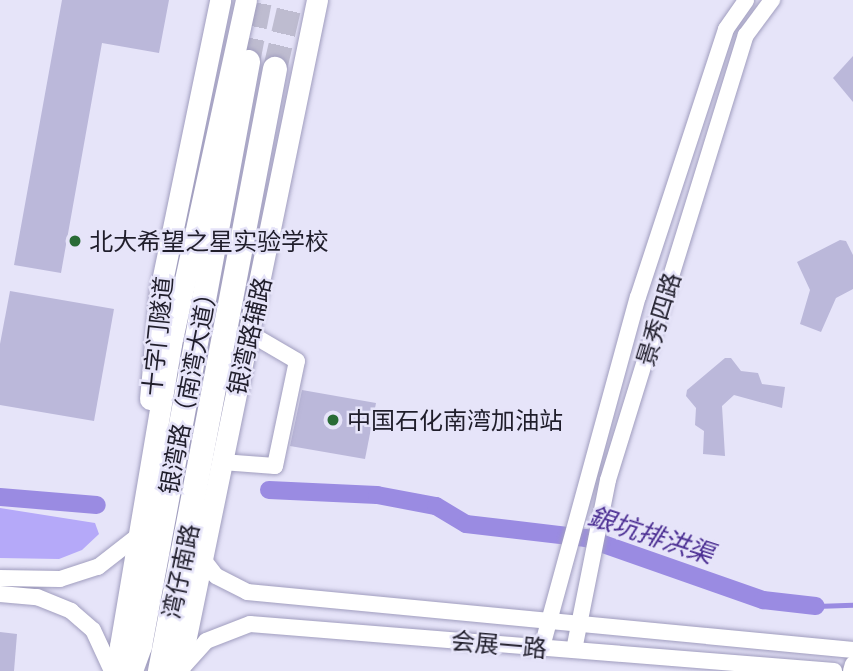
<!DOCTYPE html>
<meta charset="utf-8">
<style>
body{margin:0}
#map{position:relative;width:853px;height:671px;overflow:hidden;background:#e6e4f9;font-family:"Noto Serif","Noto Sans SC",serif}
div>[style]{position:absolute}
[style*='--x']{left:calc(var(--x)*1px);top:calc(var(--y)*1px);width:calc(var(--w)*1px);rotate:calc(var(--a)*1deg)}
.green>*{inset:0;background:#b5a9f9}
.stream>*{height:5px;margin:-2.5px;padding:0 2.5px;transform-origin:2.5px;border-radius:2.5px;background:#9a8be2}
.canal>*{height:18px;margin:-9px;padding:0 9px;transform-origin:9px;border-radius:9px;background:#9a8be2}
.building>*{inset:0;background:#bbb8da}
.highway-tunnel>*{height:24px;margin-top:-12px;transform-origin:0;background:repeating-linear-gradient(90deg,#bebcd0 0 24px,transparent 0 36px)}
.roads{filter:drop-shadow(0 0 2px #a09dbe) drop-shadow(0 0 2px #a09dbe)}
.minor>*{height:16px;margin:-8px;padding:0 8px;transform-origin:8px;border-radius:8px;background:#fff}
.major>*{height:21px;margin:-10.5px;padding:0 10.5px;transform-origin:10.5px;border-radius:10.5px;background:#fff}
.highway>*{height:24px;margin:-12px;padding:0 12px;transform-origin:12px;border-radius:12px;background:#fff}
.dots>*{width:19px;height:19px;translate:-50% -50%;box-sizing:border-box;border:4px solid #e6e4f9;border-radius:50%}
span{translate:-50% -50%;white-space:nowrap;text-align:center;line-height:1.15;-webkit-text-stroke:5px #e6e4f9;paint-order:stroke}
.poi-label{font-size:24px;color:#201e2b}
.left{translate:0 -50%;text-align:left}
.street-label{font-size:24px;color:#201e2b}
.water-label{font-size:26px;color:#4a2d92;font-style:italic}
</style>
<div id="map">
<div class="green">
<i style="clip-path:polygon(0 508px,95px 523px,99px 534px,82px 550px,59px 559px,0 558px)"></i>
</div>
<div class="stream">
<i style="--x:816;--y:606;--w:37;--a:-2"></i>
</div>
<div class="canal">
<i style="--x:269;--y:490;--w:108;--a:2.7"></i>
<i style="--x:377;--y:495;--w:60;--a:10.6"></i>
<i style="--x:436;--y:506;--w:35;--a:31"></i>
<i style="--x:466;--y:524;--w:121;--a:6.7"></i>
<i style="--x:586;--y:538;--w:188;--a:19.3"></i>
<i style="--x:763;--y:600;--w:53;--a:6.5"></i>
<i style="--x:0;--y:497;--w:97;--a:4.7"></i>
</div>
<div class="building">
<i style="clip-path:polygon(62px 0,169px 0,159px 53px,102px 43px,61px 273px,14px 265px)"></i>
<i style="clip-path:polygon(853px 56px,853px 102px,833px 78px)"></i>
<i style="clip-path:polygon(840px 240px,846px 241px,853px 255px,853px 289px,836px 298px,821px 332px,800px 324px,810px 290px,797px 262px)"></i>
<i style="clip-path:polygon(10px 291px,114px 309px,94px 421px,0 405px,0 344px)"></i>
<i style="clip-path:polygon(725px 358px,731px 358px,741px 371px,758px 373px,762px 384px,785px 387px,782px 408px,734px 395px,722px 406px,725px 456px,703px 454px,704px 431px,695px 425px,696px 408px,686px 396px,687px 390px)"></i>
<i style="clip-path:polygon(302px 390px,376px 403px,365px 459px,290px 446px)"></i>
<i style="clip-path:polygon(0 632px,17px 634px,14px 671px,0 671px)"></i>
</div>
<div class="highway-tunnel">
<i style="--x:248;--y:62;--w:63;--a:-79"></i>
<i style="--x:275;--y:69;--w:71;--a:-76.9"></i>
</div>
<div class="roads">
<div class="minor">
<i style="--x:222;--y:462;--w:53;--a:4.3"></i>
<i style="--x:275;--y:466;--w:107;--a:-78.2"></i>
<i style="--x:297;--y:361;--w:56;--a:-149.7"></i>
<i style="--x:202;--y:558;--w:23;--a:52"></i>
<i style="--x:216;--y:576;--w:35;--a:27"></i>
<i style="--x:247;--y:592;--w:609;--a:5.47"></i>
<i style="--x:0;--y:578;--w:60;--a:1"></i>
<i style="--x:60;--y:579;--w:40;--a:-18"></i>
<i style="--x:98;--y:567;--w:52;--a:-38"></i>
<i style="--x:0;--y:594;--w:37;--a:5"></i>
<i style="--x:37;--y:597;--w:37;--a:22"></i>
<i style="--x:71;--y:611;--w:29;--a:41"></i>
<i style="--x:93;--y:630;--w:45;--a:65.1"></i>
<i style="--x:542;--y:647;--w:363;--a:-74.7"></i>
<i style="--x:638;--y:297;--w:282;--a:-71.8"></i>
<i style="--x:726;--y:29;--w:35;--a:-55"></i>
<i style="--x:574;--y:650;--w:173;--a:-78.7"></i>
<i style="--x:608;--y:480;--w:466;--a:-72.8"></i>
<i style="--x:746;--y:35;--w:44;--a:-53.4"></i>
<i style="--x:182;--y:668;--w:36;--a:-48"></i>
<i style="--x:206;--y:641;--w:47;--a:-21.1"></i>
<i style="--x:250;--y:624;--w:586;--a:4.6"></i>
<i style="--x:851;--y:671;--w:7;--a:-74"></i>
</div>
<div class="major">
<i style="--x:150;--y:399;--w:108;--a:-84.7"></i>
<i style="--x:160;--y:291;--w:297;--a:-78.3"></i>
<i style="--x:121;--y:671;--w:25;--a:-92"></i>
<i style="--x:120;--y:646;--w:306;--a:-80.4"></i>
<i style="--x:171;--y:344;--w:352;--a:-77.7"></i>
<i style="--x:179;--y:671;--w:685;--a:-78.38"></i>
</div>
<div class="highway">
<i style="--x:131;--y:671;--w:27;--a:-70"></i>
<i style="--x:140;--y:646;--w:594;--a:-79.52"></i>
<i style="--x:160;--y:671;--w:613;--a:-79.19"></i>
</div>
</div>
<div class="dots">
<i style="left:75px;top:241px;background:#296b36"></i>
<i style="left:333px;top:420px;background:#296b36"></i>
</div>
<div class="poi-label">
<span class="left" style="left:89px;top:241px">北大希望之星实验学校</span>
<span class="left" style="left:347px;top:420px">中国石化南湾加油站</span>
</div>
<div class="street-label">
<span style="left:658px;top:319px;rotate:-73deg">景秀四路</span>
<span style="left:157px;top:336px;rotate:-84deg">十字门隧道</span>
<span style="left:249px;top:336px;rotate:-77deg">银湾路辅路</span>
<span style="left:188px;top:388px;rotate:-79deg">银湾路（南湾大道）</span>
<span style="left:180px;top:571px;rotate:-78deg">湾仔南路</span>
<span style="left:499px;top:644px;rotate:5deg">会展一路</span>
</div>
<div class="water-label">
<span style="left:651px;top:535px;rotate:18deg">銀坑排洪渠</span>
</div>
</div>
